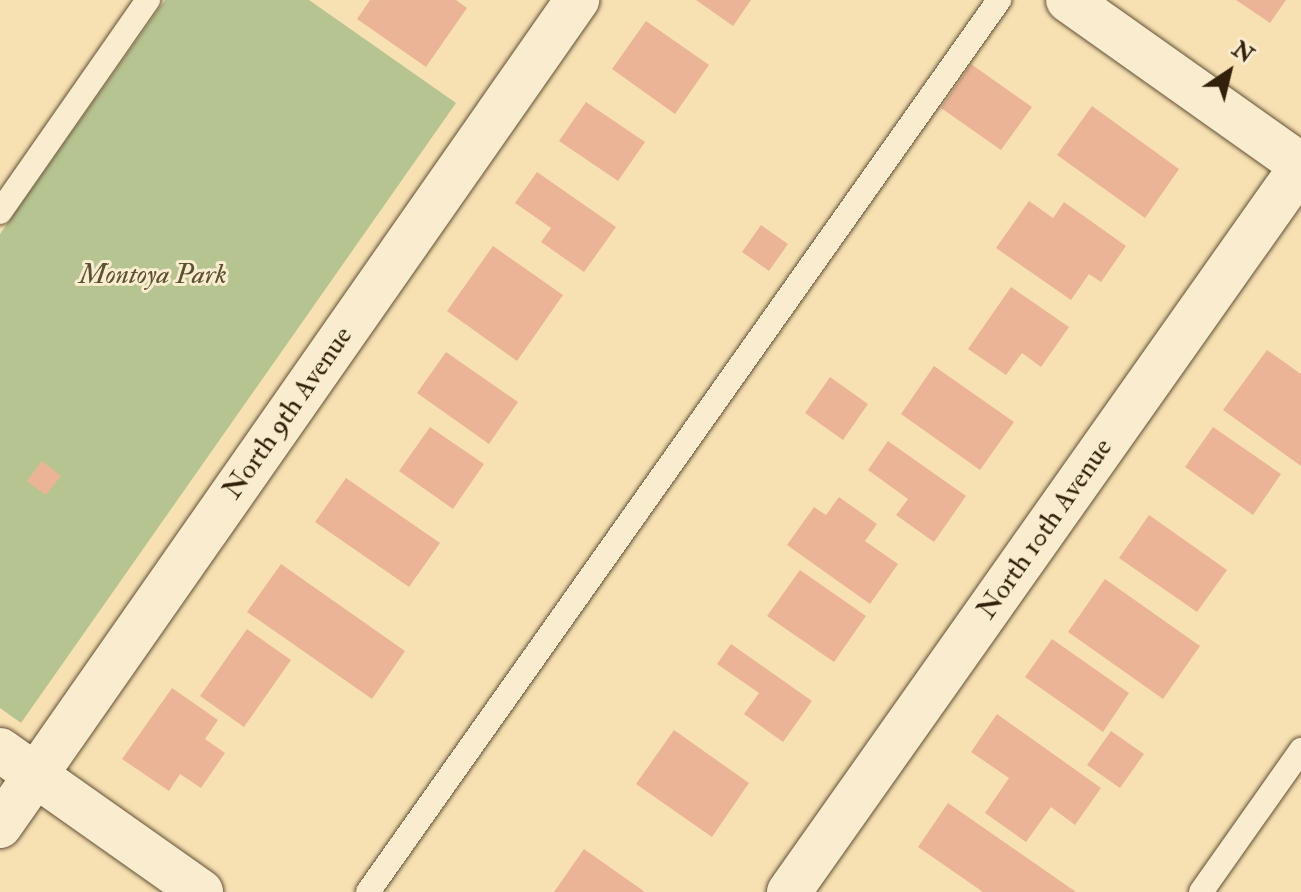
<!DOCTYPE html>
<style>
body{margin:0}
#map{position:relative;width:1301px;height:892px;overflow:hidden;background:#f7e1b3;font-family:"IM FELL Double Pica",serif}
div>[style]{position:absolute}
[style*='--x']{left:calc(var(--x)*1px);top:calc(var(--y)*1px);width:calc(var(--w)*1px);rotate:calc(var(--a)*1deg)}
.green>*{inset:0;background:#b6c491}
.building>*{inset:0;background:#ecb497}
.roads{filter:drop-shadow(0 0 2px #635034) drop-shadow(0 0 2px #635034)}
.lane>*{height:24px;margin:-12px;padding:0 12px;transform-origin:12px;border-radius:12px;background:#faecce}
.street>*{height:44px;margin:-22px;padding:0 22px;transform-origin:22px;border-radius:22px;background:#faecce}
.secondary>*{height:44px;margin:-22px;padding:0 22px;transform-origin:22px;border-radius:22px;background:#faecce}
span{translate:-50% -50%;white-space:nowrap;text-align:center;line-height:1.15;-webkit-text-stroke:6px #faecce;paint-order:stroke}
.park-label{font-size:28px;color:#5a5132;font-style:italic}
.street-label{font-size:28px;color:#32200a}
.north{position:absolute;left:1189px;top:32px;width:80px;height:80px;-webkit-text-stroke:6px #faecce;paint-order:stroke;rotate:35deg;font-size:22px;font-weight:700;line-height:32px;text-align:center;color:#32200a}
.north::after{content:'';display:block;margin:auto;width:28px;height:36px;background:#32200a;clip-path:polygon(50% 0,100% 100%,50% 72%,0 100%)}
</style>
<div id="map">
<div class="green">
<i style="clip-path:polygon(165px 0,309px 0,456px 103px,21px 723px,0 708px,0 234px)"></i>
</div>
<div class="building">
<i style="clip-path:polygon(370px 0,456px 0,467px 8px,426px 67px,357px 19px)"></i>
<i style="clip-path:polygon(696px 0,751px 0,733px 26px)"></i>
<i style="clip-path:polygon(1236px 0,1286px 0,1270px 23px)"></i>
<i style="clip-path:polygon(646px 21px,709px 65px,675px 114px,612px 69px)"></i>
<i style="clip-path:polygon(971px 64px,1032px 107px,1001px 150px,941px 108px)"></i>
<i style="clip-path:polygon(586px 102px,645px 142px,618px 181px,559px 141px)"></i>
<i style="clip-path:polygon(1092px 106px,1179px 169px,1145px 218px,1057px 155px)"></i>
<i style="clip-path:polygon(537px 172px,616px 227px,584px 272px,541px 242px,551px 228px,515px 203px)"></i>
<i style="clip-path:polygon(1029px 201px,1053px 218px,1064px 202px,1126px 246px,1101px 282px,1089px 274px,1071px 300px,996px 248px)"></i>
<i style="clip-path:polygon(761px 225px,788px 244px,769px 271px,742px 252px)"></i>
<i style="clip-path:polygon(493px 246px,563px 295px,517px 361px,447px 311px)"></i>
<i style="clip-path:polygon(1011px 287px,1069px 327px,1041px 367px,1022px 353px,1006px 375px,968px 349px)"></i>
<i style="clip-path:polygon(1267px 350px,1301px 374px,1301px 466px,1223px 410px)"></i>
<i style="clip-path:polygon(446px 352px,518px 402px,489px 444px,417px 393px)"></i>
<i style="clip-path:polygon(934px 366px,1014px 422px,980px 470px,901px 414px)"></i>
<i style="clip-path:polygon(830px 377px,868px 404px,843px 440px,805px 413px)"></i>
<i style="clip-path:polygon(430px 427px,484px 464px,453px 509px,399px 471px)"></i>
<i style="clip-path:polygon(1213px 427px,1281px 474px,1253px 515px,1185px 467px)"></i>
<i style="clip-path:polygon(888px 441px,966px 496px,934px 542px,896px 515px,908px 499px,868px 470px)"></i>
<i style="clip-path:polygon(42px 461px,61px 476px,46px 495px,27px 481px)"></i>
<i style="clip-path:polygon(346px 478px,440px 543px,409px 587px,315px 522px)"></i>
<i style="clip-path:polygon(839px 497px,877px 524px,865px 541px,898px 564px,870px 604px,787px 545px,814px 507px,826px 515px)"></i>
<i style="clip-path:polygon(1149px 515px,1227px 570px,1197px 612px,1119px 558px)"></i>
<i style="clip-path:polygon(281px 564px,405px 651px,372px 699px,247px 612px)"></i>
<i style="clip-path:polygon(800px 570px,866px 616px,834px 662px,767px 616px)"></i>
<i style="clip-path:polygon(1105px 579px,1200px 646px,1163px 699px,1068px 632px)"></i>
<i style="clip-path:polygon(247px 629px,291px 660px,244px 727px,200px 696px)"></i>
<i style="clip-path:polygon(1052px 639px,1129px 693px,1103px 732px,1025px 677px)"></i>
<i style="clip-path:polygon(731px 644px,812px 701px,783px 742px,744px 714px,759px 693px,717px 664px)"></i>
<i style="clip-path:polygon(172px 688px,218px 720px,205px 739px,225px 753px,201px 788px,180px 774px,169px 791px,122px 759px)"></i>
<i style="clip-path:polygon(997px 714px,1101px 788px,1075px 825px,1051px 807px,1026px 842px,985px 813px,1009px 778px,971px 752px)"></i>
<i style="clip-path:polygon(674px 730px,749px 783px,712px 837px,636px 784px)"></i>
<i style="clip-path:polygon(1111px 731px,1144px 754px,1120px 788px,1087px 765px)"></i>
<i style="clip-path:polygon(948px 803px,1076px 892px,983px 892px,918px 847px)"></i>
<i style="clip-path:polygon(584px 849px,645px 892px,554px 892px)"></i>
</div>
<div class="roads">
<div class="lane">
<i style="--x:0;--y:212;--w:259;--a:-55.1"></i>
<i style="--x:368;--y:892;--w:1093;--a:-54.72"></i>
<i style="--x:1201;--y:892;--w:174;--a:-54.8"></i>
</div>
<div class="street">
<i style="--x:0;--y:750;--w:246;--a:35.2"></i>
<i style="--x:0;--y:826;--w:1008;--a:-55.06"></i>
<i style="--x:789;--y:892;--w:888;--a:-54.77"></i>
</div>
<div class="secondary">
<i style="--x:1068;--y:0;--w:286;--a:35.3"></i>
</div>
</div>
<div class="park-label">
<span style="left:153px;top:275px">Montoya Park</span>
</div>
<div class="street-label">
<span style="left:288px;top:413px;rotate:-55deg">North 9th Avenue</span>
<span style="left:1045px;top:529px;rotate:-55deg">North 10th Avenue</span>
</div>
<div class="north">N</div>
</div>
